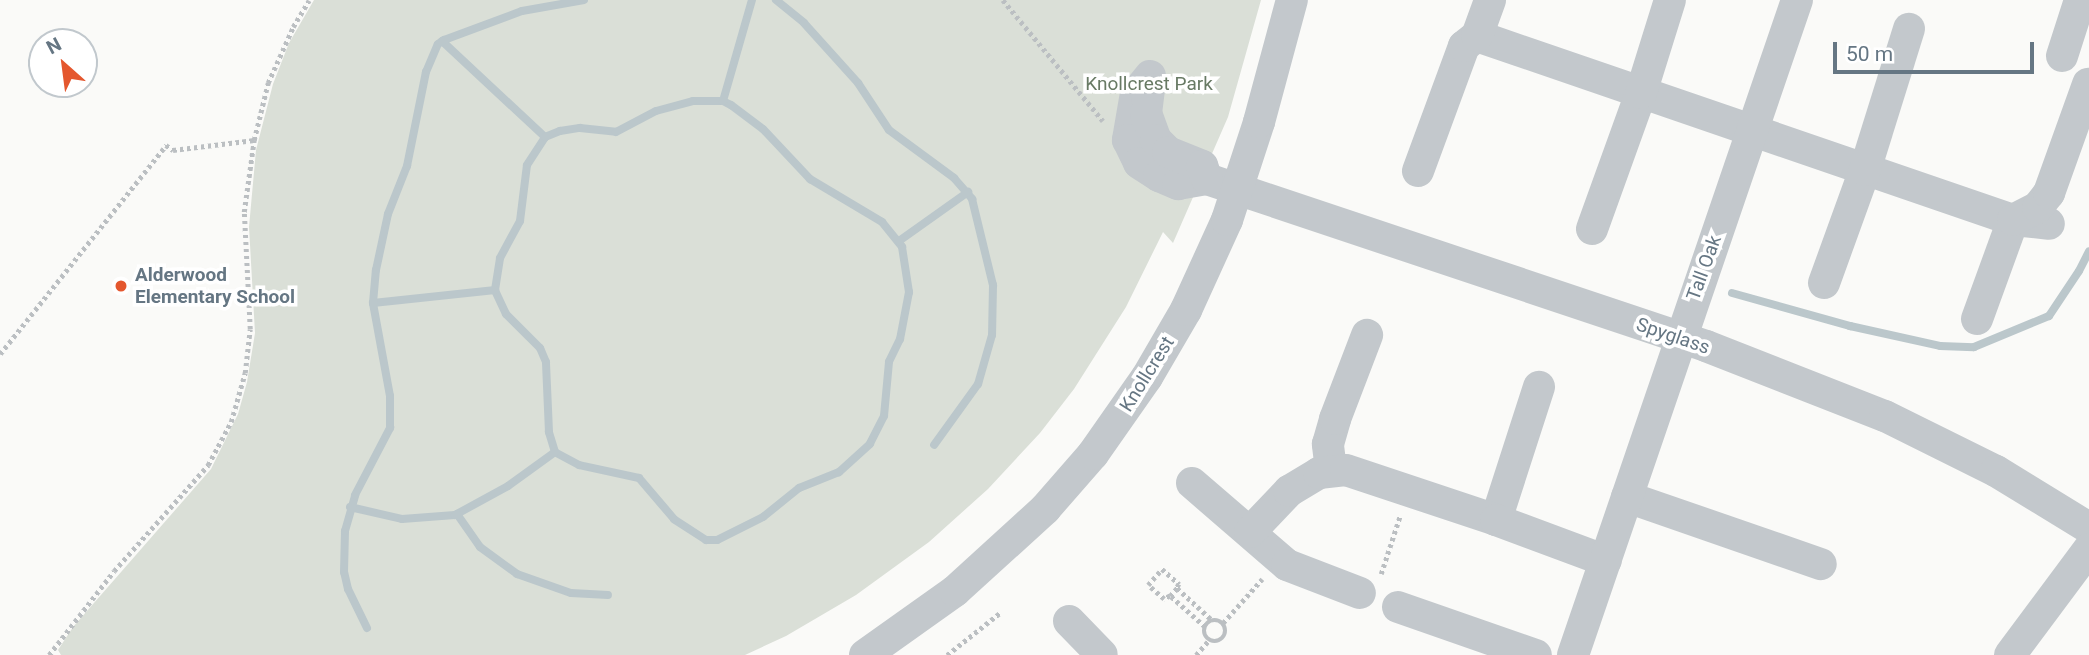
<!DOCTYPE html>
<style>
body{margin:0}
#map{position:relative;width:2089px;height:655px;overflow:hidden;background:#fafaf8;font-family:Roboto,sans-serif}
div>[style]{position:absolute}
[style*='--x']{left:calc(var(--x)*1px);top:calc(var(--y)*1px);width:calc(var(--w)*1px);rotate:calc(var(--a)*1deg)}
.green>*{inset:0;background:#dadfd7}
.stream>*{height:8px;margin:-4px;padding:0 4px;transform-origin:4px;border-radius:4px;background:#bbc7cb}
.path>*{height:4.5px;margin-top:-2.25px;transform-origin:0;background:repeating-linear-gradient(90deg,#bbbfc2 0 3.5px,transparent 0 7px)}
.path>.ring{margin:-2.25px;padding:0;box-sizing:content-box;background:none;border:4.5px solid #bbbfc2;border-radius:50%}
.minor>*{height:32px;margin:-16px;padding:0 16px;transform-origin:16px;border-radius:16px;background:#c3c8cc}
.dots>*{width:19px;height:19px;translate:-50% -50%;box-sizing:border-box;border:4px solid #fff;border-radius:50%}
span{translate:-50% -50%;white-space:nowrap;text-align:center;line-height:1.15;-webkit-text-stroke:7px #fff;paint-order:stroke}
.park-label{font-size:19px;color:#687a64}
.street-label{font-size:19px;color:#657683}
.poi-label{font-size:19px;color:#657683;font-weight:700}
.left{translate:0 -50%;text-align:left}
.north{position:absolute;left:28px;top:28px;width:70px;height:70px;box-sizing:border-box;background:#fff;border:2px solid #c1c8cd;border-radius:50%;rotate:332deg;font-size:19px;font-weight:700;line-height:28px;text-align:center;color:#657683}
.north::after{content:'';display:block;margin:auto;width:24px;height:32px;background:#e4572e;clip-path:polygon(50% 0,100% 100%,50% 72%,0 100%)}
.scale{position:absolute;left:1833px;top:42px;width:201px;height:32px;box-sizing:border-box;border:4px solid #657683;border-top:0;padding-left:9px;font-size:21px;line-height:24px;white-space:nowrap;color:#657683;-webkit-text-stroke:5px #fff;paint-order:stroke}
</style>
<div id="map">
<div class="green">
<i style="clip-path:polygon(314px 0,1261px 0,1228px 117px,1173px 243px,1163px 232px,1126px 307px,1074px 389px,1040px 433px,988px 489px,929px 542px,856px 595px,786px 636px,745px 655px,61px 655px,58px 650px,73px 627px,211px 469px,238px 414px,247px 382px,255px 333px,249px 227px,256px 150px,273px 84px,289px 43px)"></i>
</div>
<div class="stream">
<i style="--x:776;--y:0;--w:36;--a:39"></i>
<i style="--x:804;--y:23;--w:81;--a:48"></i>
<i style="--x:858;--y:83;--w:56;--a:56.6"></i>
<i style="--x:889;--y:130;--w:81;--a:36.4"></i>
<i style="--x:954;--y:178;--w:28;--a:49"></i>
<i style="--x:972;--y:199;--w:89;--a:76.3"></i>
<i style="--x:993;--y:285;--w:50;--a:91.1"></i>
<i style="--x:992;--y:335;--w:51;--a:105.9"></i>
<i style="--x:978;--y:384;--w:75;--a:125.8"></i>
<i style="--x:442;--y:41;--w:141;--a:43"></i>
<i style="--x:693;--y:101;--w:30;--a:0"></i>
<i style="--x:723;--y:101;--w:9;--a:27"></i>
<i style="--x:731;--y:105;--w:40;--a:37"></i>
<i style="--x:763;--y:129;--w:69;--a:46.8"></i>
<i style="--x:810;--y:179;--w:84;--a:30.8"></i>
<i style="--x:882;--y:222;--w:32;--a:51"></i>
<i style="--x:902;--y:247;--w:46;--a:81.2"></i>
<i style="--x:909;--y:292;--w:48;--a:100.8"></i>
<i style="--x:900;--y:339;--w:25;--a:116"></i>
<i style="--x:889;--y:362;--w:54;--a:95.3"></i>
<i style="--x:884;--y:416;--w:31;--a:117"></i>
<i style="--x:870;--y:444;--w:42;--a:137.9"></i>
<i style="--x:839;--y:472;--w:43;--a:158.2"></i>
<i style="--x:799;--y:488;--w:46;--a:141.1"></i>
<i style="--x:763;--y:517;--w:51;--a:153.4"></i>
<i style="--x:717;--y:540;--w:11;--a:180"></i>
<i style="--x:706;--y:540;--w:38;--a:-147"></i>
<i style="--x:674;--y:519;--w:54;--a:-130.5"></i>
<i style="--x:639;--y:478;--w:61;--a:-167.8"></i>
<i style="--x:579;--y:465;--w:27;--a:-152"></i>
<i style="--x:555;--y:452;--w:21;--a:-107"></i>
<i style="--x:549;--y:432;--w:70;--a:-92.5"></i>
<i style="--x:546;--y:362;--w:15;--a:-113"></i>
<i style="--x:540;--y:348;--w:48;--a:-135"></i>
<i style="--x:506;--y:314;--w:26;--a:-115"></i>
<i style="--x:495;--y:290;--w:32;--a:-81"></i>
<i style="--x:500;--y:258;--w:42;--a:-61.6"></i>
<i style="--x:520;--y:221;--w:56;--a:-82.9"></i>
<i style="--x:527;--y:165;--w:33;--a:-57"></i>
<i style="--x:545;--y:137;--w:16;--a:-22"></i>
<i style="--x:560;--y:131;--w:20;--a:-9"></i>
<i style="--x:580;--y:128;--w:36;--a:6"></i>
<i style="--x:616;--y:132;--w:45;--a:-27.7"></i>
<i style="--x:656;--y:111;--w:38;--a:-15"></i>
<i style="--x:723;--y:101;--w:105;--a:-74"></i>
<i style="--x:899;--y:241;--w:85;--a:-35.4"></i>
<i style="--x:1732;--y:293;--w:123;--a:15.6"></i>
<i style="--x:1850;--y:326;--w:92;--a:12.5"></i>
<i style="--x:1940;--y:346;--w:34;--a:2"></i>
<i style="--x:1974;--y:347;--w:81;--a:-22.5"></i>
<i style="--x:2049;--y:316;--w:54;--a:-56.3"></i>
<i style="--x:2079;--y:271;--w:22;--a:-63"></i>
<i style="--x:373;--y:303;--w:123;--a:-6.1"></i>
<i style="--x:350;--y:507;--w:53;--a:13"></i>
<i style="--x:402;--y:519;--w:53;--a:-4.3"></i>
<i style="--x:455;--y:515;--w:60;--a:-28.7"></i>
<i style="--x:508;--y:486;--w:58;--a:-35.9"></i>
<i style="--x:457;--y:514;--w:40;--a:55.1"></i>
<i style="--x:480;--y:547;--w:46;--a:36.1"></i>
<i style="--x:517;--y:574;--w:57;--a:19.4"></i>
<i style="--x:571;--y:593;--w:37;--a:3"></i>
<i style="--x:367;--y:628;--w:43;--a:-116"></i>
<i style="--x:348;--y:589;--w:17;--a:-103"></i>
<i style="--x:344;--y:572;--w:41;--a:-88.6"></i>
<i style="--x:345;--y:531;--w:37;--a:-74"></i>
<i style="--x:355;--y:495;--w:76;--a:-62.4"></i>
<i style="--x:390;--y:428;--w:32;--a:-90"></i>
<i style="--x:390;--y:396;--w:95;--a:-100.4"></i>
<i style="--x:373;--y:303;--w:33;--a:-85"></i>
<i style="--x:376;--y:270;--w:57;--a:-77.9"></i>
<i style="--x:388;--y:214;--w:52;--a:-68.4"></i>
<i style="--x:407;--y:166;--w:96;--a:-78.6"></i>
<i style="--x:426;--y:72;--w:30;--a:-67"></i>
<i style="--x:438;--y:44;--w:7;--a:-34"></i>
<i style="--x:444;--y:40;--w:83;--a:-20.4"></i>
<i style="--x:522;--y:11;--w:63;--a:-10.1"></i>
</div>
<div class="path">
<i style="--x:1003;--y:0;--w:157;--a:50.4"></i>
<i style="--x:0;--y:354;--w:267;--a:-51.5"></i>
<i style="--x:166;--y:145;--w:9;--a:36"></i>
<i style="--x:173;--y:150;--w:82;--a:-7"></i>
<i style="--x:1381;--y:574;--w:61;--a:-71.9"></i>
<i style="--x:1170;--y:596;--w:7;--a:153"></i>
<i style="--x:1164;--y:599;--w:21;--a:-139"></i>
<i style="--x:1148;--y:585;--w:21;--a:-49"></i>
<i style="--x:1162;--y:569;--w:23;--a:41"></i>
<i style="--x:1179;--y:584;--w:4;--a:117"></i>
<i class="ring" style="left:1204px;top:620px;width:17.5px;height:17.5px"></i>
<i style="--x:1223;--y:623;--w:59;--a:-48.4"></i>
<i style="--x:1205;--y:627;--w:47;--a:-138.5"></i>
<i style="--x:1170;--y:596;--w:11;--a:-49"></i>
<i style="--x:1177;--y:588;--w:47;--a:42.4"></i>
<i style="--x:49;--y:655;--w:106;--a:-52.3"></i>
<i style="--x:114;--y:571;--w:142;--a:-48.4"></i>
<i style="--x:208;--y:465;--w:49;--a:-61.9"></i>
<i style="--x:231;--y:422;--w:51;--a:-74.1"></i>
<i style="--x:245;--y:373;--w:44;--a:-83.5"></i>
<i style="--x:250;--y:329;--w:117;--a:-92.9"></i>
<i style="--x:244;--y:212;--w:73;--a:-82.1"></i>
<i style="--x:254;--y:140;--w:59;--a:-76.2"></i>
<i style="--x:268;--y:83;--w:61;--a:-65.9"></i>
<i style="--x:293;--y:27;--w:31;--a:-59"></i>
<i style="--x:947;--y:655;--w:69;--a:-38.5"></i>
<i style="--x:1196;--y:655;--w:20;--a:-49"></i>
</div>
<div class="minor">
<i style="--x:1477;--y:36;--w:567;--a:18.95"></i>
<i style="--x:2013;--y:220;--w:36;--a:6"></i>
<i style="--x:2062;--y:56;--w:59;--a:-72.2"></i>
<i style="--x:1150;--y:76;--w:22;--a:129"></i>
<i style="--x:1136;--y:93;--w:48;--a:99.7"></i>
<i style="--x:1128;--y:140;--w:25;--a:64"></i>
<i style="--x:1139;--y:163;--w:24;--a:33"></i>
<i style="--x:1159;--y:176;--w:21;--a:23"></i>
<i style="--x:1178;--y:184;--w:29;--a:-10"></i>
<i style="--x:1207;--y:179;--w:526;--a:18.5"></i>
<i style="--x:1706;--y:346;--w:192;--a:21.4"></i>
<i style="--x:1885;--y:416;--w:124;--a:26.4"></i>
<i style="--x:1996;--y:471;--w:109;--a:31.5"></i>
<i style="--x:1149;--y:89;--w:24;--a:97"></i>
<i style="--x:1146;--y:113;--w:29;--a:70"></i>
<i style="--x:1156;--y:140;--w:17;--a:45"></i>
<i style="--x:1168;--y:152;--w:37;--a:22"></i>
<i style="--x:1202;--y:166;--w:14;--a:69"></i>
<i style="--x:1418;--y:171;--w:133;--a:-69.8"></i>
<i style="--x:1464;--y:46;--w:16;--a:-38"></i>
<i style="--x:1477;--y:36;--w:38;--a:-70"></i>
<i style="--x:1592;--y:229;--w:145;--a:-70.2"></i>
<i style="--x:1641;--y:93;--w:97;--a:-72.7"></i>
<i style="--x:1824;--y:283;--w:120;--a:-70.1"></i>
<i style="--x:1865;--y:170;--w:148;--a:-72.7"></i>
<i style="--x:1977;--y:319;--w:105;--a:-70"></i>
<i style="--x:2013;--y:220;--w:28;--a:-27"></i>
<i style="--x:2038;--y:207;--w:18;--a:-52"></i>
<i style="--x:2049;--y:193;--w:116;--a:-70.3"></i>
<i style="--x:1331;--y:470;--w:26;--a:-97"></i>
<i style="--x:1328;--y:444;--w:26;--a:-74"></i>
<i style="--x:1335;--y:419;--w:90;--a:-69.1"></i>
<i style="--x:1192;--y:483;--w:125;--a:40.8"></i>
<i style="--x:1287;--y:565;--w:78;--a:21"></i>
<i style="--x:1627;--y:497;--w:205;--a:19.1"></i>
<i style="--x:1496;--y:520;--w:140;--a:-72.1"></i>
<i style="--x:1250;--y:532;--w:57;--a:-46.4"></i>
<i style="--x:1289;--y:491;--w:35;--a:-31"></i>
<i style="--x:1319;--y:473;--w:27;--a:-6"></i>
<i style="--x:1346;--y:470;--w:158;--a:18.4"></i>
<i style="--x:1496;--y:520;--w:117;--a:20.4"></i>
<i style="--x:1398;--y:607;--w:146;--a:19.2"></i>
<i style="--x:1069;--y:621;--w:47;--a:45.9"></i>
<i style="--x:865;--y:655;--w:110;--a:-35.4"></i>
<i style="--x:955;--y:591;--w:122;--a:-42.3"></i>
<i style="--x:1045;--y:509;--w:73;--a:-48.9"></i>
<i style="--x:1093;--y:454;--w:94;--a:-55"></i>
<i style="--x:1147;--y:377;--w:78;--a:-59.8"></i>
<i style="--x:1186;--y:310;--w:99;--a:-65.5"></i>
<i style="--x:1227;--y:220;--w:103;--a:-71.9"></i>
<i style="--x:1259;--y:122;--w:126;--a:-74.9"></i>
<i style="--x:1573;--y:655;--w:692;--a:-71.12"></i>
<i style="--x:2010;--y:655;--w:132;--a:-53.3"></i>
</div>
<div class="dots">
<i style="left:121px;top:286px;background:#e4572e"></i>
</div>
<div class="park-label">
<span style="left:1149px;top:84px">Knollcrest Park</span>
</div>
<div class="street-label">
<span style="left:1704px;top:268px;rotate:-70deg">Tall Oak</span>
<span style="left:1673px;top:336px;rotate:19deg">Spyglass</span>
<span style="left:1147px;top:374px;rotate:-58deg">Knollcrest</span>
</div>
<div class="poi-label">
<span class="left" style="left:135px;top:286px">Alderwood<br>Elementary School</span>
</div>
<div class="north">N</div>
<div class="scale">50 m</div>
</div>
